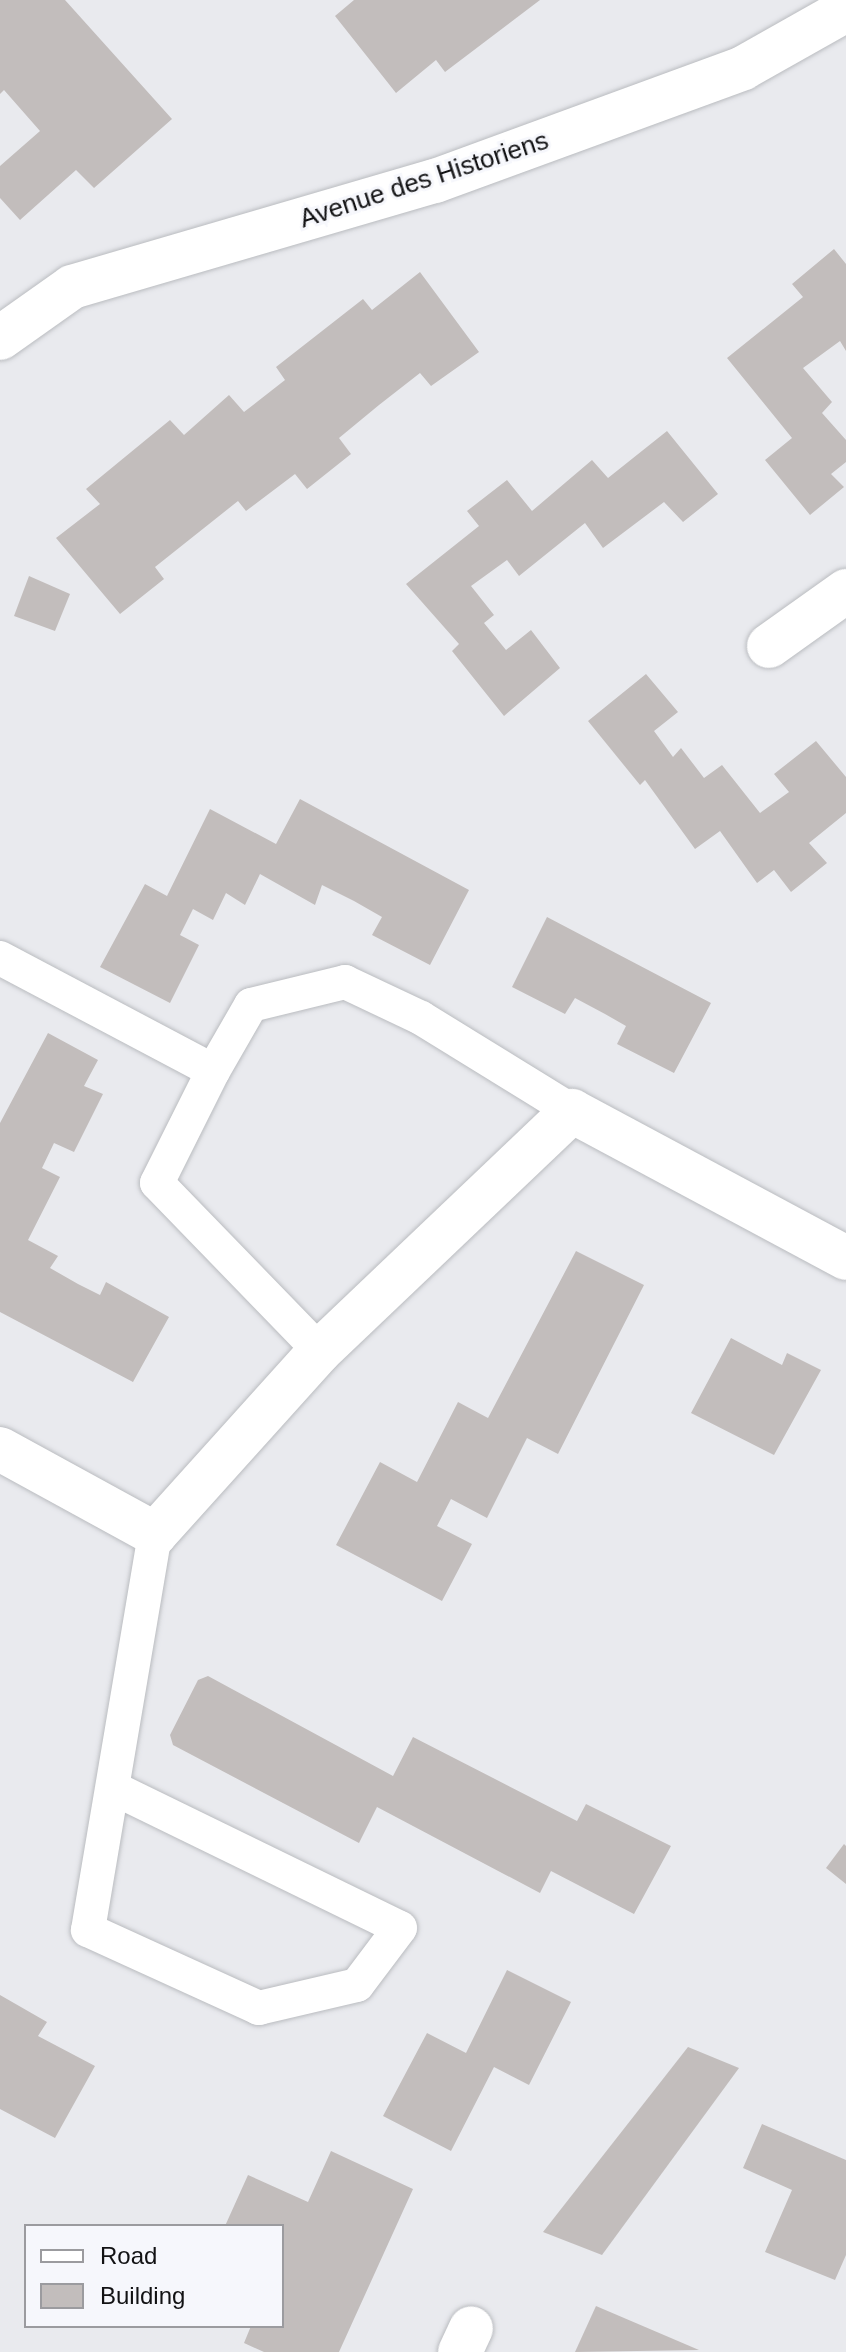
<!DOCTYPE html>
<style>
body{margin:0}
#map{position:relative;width:846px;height:2352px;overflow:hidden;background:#e9eaee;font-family:Arial,sans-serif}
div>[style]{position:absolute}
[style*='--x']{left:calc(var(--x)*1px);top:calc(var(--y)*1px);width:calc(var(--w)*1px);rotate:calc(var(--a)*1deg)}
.building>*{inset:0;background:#c2bdbc}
.roads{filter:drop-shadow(0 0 2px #babcc0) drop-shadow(0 0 2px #babcc0)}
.lane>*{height:34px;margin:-17px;padding:0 17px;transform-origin:17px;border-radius:17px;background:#fff}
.street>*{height:44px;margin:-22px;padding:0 22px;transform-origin:22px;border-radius:22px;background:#fff}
span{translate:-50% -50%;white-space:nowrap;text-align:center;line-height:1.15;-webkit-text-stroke:6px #f6f7fc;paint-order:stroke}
.street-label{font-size:26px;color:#121214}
.legend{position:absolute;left:24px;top:2224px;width:260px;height:104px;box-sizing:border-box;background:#f6f7fc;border:2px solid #9b9b9f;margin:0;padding:10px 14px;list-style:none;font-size:24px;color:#121214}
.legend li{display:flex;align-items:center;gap:16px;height:40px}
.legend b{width:40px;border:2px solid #9b9b9f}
</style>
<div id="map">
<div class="building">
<i style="clip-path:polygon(0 0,65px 0,172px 119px,94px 188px,76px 170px,20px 220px,0 198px,0 166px,40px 131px,4px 90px,0 94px)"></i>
<i style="clip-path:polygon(354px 0,540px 0,445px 72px,436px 60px,396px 93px,335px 16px)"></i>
<i style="clip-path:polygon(834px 249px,846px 264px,846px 351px,840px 341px,803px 368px,832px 402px,822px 413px,846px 440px,846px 462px,831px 474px,844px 487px,810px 515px,765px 460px,792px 438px,727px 358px,803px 297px,792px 284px)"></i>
<i style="clip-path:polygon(420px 272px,479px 352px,431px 386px,420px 373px,379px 405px,339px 438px,351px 454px,307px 489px,295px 474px,246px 511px,238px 501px,155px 567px,164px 579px,120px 614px,56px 538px,100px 504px,86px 489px,170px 420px,184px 435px,229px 395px,244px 412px,285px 380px,276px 367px,363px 299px,372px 310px)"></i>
<i style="clip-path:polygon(667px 431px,718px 494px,683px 522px,664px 502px,603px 548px,585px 523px,519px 576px,507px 560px,471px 586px,494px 615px,484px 623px,506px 650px,531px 630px,560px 668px,504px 716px,452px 651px,459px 644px,406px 584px,479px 526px,467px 511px,507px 480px,532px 511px,592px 460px,608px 478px)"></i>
<i style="clip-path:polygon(29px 576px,70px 594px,55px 631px,14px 616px)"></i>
<i style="clip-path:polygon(646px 674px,678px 712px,654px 731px,673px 757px,681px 748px,704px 778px,722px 765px,760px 813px,789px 792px,774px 774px,816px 741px,846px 777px,846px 813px,809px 843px,827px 863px,791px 892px,774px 870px,757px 883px,720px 831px,695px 849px,645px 780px,640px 785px,588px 721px)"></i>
<i style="clip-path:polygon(300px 799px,469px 890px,430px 965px,372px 935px,382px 917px,354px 901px,322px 885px,315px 905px,260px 874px,245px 905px,226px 893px,213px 920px,193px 909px,180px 935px,199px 945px,170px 1003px,100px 967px,145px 884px,167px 896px,210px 809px,276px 844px)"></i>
<i style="clip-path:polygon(547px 917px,711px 1003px,674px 1073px,617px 1044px,626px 1026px,605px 1014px,575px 998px,565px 1014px,512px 987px)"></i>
<i style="clip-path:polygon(48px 1033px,98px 1060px,84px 1086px,103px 1094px,74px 1152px,54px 1143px,42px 1168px,60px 1177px,28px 1240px,58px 1256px,50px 1268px,78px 1284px,100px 1295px,106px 1282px,169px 1317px,133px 1382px,0 1312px,0 1123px)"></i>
<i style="clip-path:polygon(576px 1251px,644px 1285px,558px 1454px,527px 1438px,487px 1518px,451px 1499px,437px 1526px,472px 1544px,442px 1601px,336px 1545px,380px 1462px,417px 1482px,458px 1402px,488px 1418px)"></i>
<i style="clip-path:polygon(731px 1338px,782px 1365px,787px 1353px,821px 1370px,774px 1455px,691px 1413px)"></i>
<i style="clip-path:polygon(208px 1676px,393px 1776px,413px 1737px,577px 1821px,586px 1804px,671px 1846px,634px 1914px,551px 1871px,540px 1893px,377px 1807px,359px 1843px,173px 1745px,170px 1735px,198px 1680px)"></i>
<i style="clip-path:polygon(844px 1844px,846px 1846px,846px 1884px,826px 1868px)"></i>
<i style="clip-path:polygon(507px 1970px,571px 2002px,529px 2085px,494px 2067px,451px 2151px,383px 2116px,427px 2033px,466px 2053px)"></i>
<i style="clip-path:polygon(0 1995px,47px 2022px,38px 2036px,95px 2066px,55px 2138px,0 2109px)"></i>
<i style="clip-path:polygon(688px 2047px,739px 2068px,602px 2255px,543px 2232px)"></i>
<i style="clip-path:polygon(762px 2124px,846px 2160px,846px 2255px,835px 2280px,765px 2252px,792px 2190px,743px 2168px)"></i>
<i style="clip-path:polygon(331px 2151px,413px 2189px,339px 2352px,264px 2352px,244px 2343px,251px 2326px,282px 2326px,282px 2226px,225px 2226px,248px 2175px,308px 2202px)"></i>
<i style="clip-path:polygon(596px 2306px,699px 2350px,575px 2352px)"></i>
</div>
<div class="roads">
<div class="lane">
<i style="--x:0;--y:958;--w:241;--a:27.9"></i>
<i style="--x:213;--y:1071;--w:76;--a:-60.1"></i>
<i style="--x:251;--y:1005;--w:97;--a:-13.7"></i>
<i style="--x:345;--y:982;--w:84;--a:25.3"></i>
<i style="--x:421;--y:1018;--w:177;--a:31.6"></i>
<i style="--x:213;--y:1071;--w:125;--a:116.6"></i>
<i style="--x:157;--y:1183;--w:234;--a:45.9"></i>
<i style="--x:113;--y:1788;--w:319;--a:26"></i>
<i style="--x:400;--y:1928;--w:71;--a:127"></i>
<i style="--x:357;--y:1985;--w:101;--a:166.8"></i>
<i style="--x:259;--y:2008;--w:188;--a:-155.5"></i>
<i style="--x:88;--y:1930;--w:402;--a:-80.4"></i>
</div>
<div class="street">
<i style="--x:0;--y:338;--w:88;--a:-35.3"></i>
<i style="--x:72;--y:287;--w:378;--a:-16.3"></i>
<i style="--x:435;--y:181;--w:328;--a:-20.1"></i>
<i style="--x:743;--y:68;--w:118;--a:-29.4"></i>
<i style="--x:769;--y:646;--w:95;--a:-35.5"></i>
<i style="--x:0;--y:1449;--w:177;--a:28.7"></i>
<i style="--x:155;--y:1534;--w:246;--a:-48"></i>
<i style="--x:320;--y:1351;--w:348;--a:-43.6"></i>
<i style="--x:572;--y:1111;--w:311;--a:28.2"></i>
<i style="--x:460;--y:2352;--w:26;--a:-65"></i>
</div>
</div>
<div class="street-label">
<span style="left:424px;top:180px;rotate:-18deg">Avenue des Historiens</span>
</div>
<ul class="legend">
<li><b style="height:10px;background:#fff"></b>Road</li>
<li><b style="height:22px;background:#c2bdbc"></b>Building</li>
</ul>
</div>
